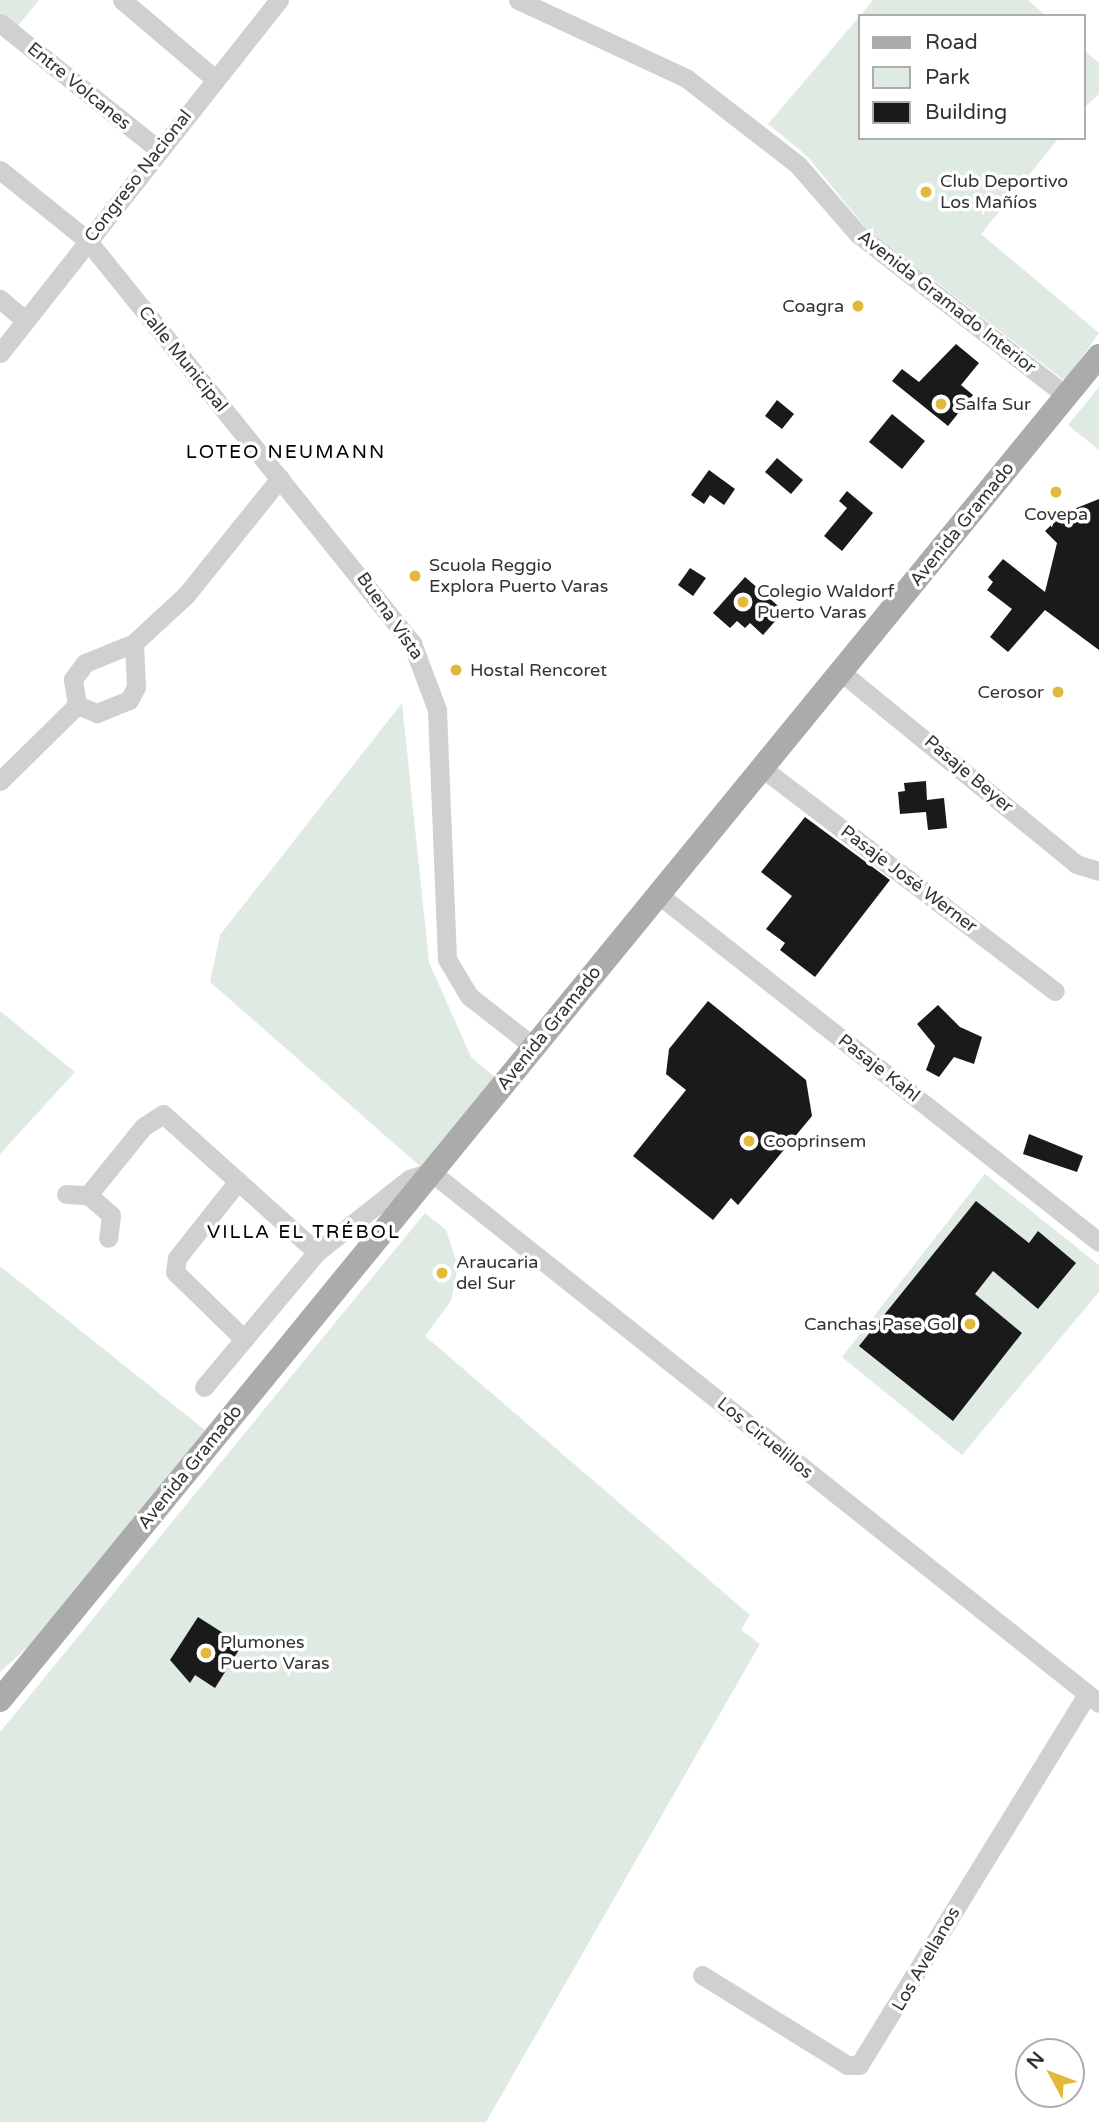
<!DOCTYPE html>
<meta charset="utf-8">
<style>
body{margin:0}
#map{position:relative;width:1099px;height:2122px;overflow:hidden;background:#fff;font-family:"Varela Round",sans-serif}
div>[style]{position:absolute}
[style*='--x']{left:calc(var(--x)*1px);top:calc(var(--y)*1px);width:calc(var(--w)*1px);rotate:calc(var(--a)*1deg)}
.green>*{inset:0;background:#dfebe2}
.building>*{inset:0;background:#1a1a1a}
.minor>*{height:19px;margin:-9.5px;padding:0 9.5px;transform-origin:9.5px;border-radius:9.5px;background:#d0d0d0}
.major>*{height:24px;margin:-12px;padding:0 12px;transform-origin:12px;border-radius:12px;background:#ababab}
.dots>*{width:19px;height:19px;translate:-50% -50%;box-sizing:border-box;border:4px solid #fff;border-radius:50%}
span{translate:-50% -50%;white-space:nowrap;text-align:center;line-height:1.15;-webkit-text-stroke:7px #fff;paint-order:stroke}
.street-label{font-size:18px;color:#333}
.poi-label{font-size:18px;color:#333}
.left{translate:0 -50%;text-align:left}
.right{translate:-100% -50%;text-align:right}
.neighbourhood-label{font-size:19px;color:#000;letter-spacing:2px}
.legend{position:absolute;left:858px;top:14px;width:228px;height:126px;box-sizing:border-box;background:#fff;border:2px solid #adadad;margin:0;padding:9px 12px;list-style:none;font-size:21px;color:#333}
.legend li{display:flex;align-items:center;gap:14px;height:35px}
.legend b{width:35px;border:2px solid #adadad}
.north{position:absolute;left:1015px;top:2038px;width:70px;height:70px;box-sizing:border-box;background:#fff;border:2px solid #adadad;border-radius:50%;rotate:311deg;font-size:19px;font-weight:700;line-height:28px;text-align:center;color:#333}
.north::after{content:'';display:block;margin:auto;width:24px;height:32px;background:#e3b93b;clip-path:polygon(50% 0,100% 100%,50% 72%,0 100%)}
</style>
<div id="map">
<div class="green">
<i style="clip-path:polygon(0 0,39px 0,17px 27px,0 13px)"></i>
<i style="clip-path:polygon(873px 0,1028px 0,1046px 16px,860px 16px)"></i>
<i style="clip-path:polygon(859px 17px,859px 138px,1059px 138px,981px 234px,1099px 333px,1065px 381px,866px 228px,807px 156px,768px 124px)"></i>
<i style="clip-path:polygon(1083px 49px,1099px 63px,1099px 94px,1083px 109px)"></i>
<i style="clip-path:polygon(1099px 387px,1099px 450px,1068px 425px)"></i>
<i style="clip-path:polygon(402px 703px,429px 962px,471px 1057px,496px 1078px,422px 1168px,210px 982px,220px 935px)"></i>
<i style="clip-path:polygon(0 1011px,75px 1072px,0 1154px)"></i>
<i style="clip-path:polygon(985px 1174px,1099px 1265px,1099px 1292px,962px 1455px,842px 1357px)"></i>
<i style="clip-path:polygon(425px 1213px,446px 1230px,458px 1266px,451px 1301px,425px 1336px,750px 1615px,741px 1630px,760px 1644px,486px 2122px,0 2122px,0 1732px)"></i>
<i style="clip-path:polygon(0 1266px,205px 1430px,38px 1638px,0 1672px)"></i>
</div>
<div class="building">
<i style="clip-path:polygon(956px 344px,979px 363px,961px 385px,973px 395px,948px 426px,892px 381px,902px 369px,919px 382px)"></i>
<i style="clip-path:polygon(777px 400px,794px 414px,782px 429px,765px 416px)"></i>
<i style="clip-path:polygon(892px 414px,925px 441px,902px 469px,869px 442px)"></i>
<i style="clip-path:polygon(777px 458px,803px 480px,791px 494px,765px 472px)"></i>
<i style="clip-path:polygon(709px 470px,735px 489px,724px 505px,710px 495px,704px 504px,691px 495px)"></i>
<i style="clip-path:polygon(847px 491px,873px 513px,842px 551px,824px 536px,847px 508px,839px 501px)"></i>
<i style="clip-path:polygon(1099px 499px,1099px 650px,1045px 610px,1008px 652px,990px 637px,1012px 609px,987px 590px,993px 582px,988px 577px,1003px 559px,1045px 592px,1057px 543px,1045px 531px,1064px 513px)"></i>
<i style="clip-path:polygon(690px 568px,706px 578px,693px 596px,678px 585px)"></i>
<i style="clip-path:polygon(745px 577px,784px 611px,763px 635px,750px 623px,745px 628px,737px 621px,730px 628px,713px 613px)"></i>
<i style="clip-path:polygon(926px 781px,927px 800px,944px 798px,947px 828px,928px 830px,926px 812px,900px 814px,898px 792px,905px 791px,904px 783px)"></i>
<i style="clip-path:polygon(805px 817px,890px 880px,815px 977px,780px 950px,785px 943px,766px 929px,792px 896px,761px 872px)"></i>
<i style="clip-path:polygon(708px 1001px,806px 1080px,812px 1116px,738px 1205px,731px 1198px,713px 1220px,633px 1156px,686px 1090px,666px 1074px,669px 1049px)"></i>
<i style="clip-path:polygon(938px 1005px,960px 1027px,982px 1037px,974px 1064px,954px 1057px,939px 1077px,926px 1070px,935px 1046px,917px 1024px)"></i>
<i style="clip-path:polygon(1029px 1134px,1083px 1156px,1077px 1172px,1023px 1154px)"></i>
<i style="clip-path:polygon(976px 1201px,1029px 1243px,1038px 1231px,1076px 1263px,1038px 1309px,993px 1271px,975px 1294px,1022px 1333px,953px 1421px,859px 1346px)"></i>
<i style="clip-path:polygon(198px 1617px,242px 1645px,215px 1688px,195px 1675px,190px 1683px,170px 1660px)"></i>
</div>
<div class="minor">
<i style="--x:122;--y:0;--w:122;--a:40.3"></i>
<i style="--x:518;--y:0;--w:185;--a:24.9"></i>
<i style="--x:686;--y:78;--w:142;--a:37.8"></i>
<i style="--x:798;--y:165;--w:91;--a:49"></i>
<i style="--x:858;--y:234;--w:264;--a:37.8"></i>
<i style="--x:0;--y:23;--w:203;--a:38.6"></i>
<i style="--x:0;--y:170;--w:112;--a:38.8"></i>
<i style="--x:87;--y:240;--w:518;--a:51.12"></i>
<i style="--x:412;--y:643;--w:72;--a:69.5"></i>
<i style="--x:437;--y:710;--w:249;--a:87.7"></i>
<i style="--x:447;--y:959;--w:43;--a:59.3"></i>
<i style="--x:469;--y:996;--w:83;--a:38.1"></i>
<i style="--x:0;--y:299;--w:33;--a:40"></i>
<i style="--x:0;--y:353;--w:450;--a:-51.7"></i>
<i style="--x:134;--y:643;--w:44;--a:87.4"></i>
<i style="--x:136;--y:687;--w:15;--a:118"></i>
<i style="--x:129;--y:700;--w:35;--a:158"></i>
<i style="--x:97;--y:713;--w:22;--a:-158"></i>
<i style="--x:77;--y:705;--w:26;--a:-99"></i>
<i style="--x:73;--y:679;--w:20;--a:-53"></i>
<i style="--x:85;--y:663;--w:53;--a:-22.2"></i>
<i style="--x:134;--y:643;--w:71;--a:-42.7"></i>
<i style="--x:186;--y:595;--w:150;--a:-51.2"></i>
<i style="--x:841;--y:672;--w:303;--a:39.2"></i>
<i style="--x:1076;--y:864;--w:24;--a:17"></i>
<i style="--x:762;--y:768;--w:368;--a:37.3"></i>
<i style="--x:0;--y:781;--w:108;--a:-44.6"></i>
<i style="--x:659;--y:895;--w:560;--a:38.26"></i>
<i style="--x:238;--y:1181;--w:98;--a:128.4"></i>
<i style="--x:177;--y:1258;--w:14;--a:98"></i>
<i style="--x:175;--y:1272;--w:96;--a:44.2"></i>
<i style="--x:66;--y:1194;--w:22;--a:3"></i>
<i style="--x:88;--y:1195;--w:30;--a:41"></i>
<i style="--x:111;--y:1215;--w:23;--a:97"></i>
<i style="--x:88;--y:1195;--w:87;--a:-51"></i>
<i style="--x:143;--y:1127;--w:24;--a:-33"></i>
<i style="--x:163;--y:1114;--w:207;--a:41.9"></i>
<i style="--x:204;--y:1387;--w:176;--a:-50.1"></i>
<i style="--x:317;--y:1252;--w:117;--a:-38.4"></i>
<i style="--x:409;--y:1179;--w:23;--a:-18"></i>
<i style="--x:431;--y:1172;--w:853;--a:38.48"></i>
<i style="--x:702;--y:1975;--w:171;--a:31.8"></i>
<i style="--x:847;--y:2065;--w:12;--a:0"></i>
<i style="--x:859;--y:2065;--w:435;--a:-58.4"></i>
</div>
<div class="major">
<i style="--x:0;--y:1700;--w:1736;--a:-50.73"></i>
</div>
<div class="dots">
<i style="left:926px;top:192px;background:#e3b93b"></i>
<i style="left:858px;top:306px;background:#e3b93b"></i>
<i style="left:941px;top:404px;background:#e3b93b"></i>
<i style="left:1056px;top:492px;background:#e3b93b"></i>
<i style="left:415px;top:576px;background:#e3b93b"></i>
<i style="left:743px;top:602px;background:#e3b93b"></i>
<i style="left:456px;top:670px;background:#e3b93b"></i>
<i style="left:1058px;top:692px;background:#e3b93b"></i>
<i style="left:749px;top:1141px;background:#e3b93b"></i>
<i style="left:442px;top:1273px;background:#e3b93b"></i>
<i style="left:970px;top:1324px;background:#e3b93b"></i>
<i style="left:206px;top:1653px;background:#e3b93b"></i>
</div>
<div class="street-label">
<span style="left:79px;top:86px;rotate:39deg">Entre Volcanes</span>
<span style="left:138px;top:176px;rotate:-52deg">Congreso Nacional</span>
<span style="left:947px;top:302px;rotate:38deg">Avenida Gramado Interior</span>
<span style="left:183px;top:359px;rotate:51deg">Calle Municipal</span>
<span style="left:962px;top:524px;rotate:-51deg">Avenida Gramado</span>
<span style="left:390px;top:616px;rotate:55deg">Buena Vista</span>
<span style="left:969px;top:774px;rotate:40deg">Pasaje Beyer</span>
<span style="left:909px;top:879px;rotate:37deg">Pasaje José Werner</span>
<span style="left:549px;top:1028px;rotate:-51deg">Avenida Gramado</span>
<span style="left:879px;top:1068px;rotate:38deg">Pasaje Kahl</span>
<span style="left:765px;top:1438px;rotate:39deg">Los Ciruelillos</span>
<span style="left:190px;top:1467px;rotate:-51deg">Avenida Gramado</span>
<span style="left:926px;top:1959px;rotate:-60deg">Los Avellanos</span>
</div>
<div class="poi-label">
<span class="left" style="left:940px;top:192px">Club Deportivo<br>Los Mañíos</span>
<span class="right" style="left:844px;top:306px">Coagra</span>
<span class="left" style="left:955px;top:404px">Salfa Sur</span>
<span style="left:1056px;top:514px">Covepa</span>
<span class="left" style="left:429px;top:576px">Scuola Reggio<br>Explora Puerto Varas</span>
<span class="left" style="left:757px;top:602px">Colegio Waldorf<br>Puerto Varas</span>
<span class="left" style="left:470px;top:670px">Hostal Rencoret</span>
<span class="right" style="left:1044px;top:692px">Cerosor</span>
<span class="left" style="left:763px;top:1141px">Cooprinsem</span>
<span class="left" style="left:456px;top:1273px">Araucaria<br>del Sur</span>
<span class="right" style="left:956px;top:1324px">Canchas Pase Gol</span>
<span class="left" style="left:220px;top:1653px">Plumones<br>Puerto Varas</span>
</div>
<div class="neighbourhood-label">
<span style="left:286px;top:453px">LOTEO NEUMANN</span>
<span style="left:304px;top:1233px">VILLA EL TRÉBOL</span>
</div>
<ul class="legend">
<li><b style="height:9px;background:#ababab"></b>Road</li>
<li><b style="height:19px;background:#dfebe2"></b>Park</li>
<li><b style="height:19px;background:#1a1a1a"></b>Building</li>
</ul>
<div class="north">N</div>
</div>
